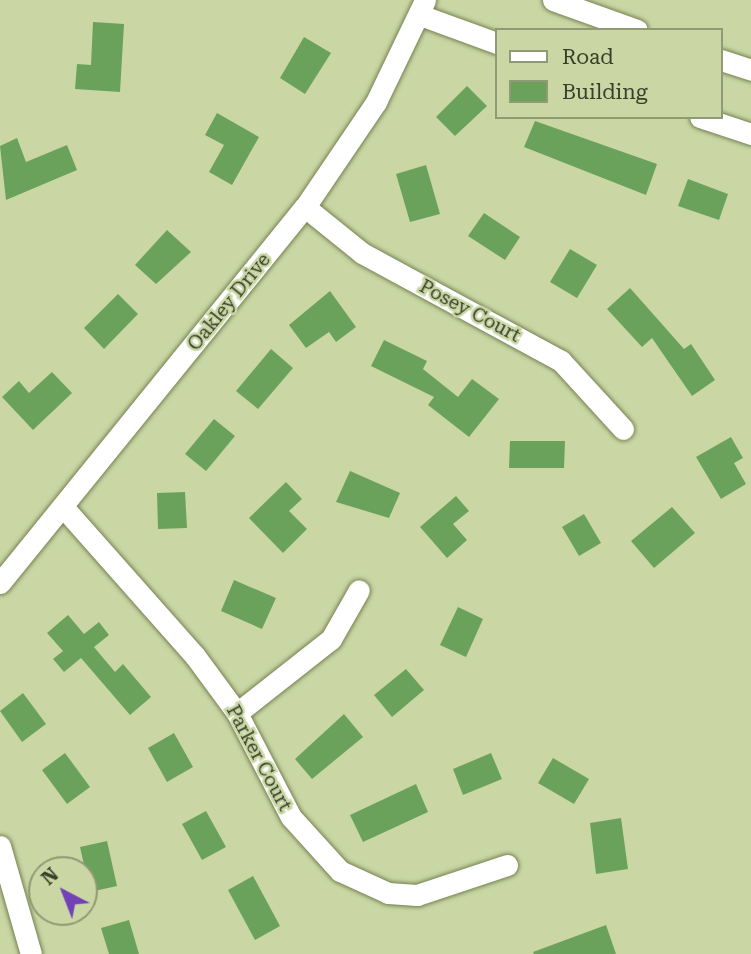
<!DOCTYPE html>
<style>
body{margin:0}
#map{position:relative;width:751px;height:954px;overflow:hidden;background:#cad7a5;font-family:"Roboto Serif",serif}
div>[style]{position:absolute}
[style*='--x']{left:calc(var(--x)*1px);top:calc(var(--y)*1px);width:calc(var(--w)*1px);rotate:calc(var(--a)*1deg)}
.building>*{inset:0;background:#6ba25b}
.roads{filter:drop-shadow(0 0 2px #768152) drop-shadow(0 0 2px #768152)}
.street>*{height:21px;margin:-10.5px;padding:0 10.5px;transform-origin:10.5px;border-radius:10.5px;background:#fff}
span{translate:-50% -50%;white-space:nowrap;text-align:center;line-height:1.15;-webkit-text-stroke:5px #cad7a5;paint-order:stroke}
.street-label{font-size:19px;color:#3a3f2b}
.legend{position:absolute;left:495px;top:28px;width:228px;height:91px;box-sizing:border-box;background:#cad7a5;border:2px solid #909a74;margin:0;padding:9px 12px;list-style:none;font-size:21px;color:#3a3f2b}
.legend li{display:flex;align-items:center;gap:14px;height:35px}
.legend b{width:35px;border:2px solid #909a74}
.north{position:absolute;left:28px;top:856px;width:70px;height:70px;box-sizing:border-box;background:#cad7a5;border:2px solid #909a74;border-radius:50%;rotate:318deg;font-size:19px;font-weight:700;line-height:28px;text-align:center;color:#3a3f2b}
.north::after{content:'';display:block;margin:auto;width:24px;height:32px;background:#7240b7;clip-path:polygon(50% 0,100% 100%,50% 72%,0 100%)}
</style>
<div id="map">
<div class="building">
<i style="clip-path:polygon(93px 22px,124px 24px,120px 92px,75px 89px,77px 64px,91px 65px)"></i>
<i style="clip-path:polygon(304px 37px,331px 53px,305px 94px,280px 78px)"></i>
<i style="clip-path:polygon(467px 86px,487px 106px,455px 136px,436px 117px)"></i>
<i style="clip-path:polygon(217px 113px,259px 137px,232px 185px,209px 172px,224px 145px,205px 135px)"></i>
<i style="clip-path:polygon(535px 121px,657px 164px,646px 195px,524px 147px)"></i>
<i style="clip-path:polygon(17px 138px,26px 162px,67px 145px,77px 170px,6px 200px,0 146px)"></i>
<i style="clip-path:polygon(426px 165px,440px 214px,410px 222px,396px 174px)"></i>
<i style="clip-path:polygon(688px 179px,728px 194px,719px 220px,678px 206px)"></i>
<i style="clip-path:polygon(484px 213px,520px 237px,505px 260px,468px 236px)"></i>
<i style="clip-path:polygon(167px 230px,191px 252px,156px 284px,135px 265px)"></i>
<i style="clip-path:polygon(570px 249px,597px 265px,577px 298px,550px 282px)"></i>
<i style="clip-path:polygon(630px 288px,684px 349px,691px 344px,715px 380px,692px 396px,652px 338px,642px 347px,607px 309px)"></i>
<i style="clip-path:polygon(330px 291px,356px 327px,336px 342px,329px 332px,306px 348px,289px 325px)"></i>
<i style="clip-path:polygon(118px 294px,138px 314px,104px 349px,84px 328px)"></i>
<i style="clip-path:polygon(384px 340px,427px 361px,423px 369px,458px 397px,472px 379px,499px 399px,469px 437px,428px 405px,434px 397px,371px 366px)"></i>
<i style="clip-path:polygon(271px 349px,293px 368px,258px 409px,236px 391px)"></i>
<i style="clip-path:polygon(52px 372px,72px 393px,33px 430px,2px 397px,19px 381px,29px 393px)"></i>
<i style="clip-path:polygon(214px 419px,235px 436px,206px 471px,185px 454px)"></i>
<i style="clip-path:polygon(731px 437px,743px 458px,734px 463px,746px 484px,721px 499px,696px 457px)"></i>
<i style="clip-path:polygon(510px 441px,565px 441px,564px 468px,509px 468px)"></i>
<i style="clip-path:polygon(350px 471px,400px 493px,389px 518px,336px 502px)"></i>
<i style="clip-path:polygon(286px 482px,302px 499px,289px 511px,307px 529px,283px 553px,249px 518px)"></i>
<i style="clip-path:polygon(185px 492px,187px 528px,158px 529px,157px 493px)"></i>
<i style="clip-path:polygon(456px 496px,469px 511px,453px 524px,467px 540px,447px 558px,420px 527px)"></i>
<i style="clip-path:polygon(672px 507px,695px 533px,654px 568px,631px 541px)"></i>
<i style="clip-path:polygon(584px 514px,601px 543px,579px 556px,562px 527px)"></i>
<i style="clip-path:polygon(234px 580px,276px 598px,262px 629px,221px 611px)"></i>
<i style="clip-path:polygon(458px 607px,483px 619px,466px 657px,440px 645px)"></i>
<i style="clip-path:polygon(68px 615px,84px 634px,99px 622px,109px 635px,94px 647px,115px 672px,123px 664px,151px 697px,130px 715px,81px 658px,64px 672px,53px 659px,63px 651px,47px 633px)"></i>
<i style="clip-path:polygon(406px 669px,424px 690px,392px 717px,374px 695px)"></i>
<i style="clip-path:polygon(23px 693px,46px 724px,22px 742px,0 711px)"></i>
<i style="clip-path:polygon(344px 714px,363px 737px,312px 779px,295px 759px)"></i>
<i style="clip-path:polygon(174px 733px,193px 767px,167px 782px,148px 748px)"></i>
<i style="clip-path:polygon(65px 753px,90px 787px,67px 804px,42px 770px)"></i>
<i style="clip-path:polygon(491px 753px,502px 779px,463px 795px,453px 769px)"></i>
<i style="clip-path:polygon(553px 758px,589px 779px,574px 804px,538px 783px)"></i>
<i style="clip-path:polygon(416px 784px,428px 812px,363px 842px,350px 815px)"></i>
<i style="clip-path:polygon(206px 811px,226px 847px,202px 860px,182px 824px)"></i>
<i style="clip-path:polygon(621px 818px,628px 869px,596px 874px,590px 823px)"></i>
<i style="clip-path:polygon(107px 841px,117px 886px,90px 892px,80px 847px)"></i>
<i style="clip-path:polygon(253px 876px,280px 926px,255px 940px,228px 890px)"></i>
<i style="clip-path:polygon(129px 920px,139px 954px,109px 954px,101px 928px)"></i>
<i style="clip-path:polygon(606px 925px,616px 954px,534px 954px,533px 952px)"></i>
</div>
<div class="roads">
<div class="street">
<i style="--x:553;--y:0;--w:89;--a:19.7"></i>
<i style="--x:420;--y:15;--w:82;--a:20"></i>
<i style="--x:721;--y:60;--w:32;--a:18"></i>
<i style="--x:700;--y:117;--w:54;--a:18.4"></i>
<i style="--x:305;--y:207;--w:73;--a:38.9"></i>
<i style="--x:362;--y:253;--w:226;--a:28.5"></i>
<i style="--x:561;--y:361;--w:92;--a:47.6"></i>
<i style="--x:64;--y:508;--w:198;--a:48.5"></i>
<i style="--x:195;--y:656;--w:71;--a:53.6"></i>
<i style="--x:237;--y:713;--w:117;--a:62.6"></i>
<i style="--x:291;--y:817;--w:73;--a:47.8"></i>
<i style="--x:340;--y:871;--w:53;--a:24.6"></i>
<i style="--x:388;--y:893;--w:29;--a:4"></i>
<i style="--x:417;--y:895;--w:95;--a:-18.4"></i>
<i style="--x:0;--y:583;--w:484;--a:-51"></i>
<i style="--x:305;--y:207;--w:127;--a:-55.9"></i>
<i style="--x:376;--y:102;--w:113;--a:-64.3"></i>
<i style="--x:237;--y:713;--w:120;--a:-38.2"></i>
<i style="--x:331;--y:639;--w:56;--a:-60.3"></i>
<i style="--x:0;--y:846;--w:112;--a:74"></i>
</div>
</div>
<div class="street-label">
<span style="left:229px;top:302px;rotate:-51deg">Oakley Drive</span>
<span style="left:470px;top:311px;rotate:28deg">Posey Court</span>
<span style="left:259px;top:758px;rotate:62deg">Parker Court</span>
</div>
<ul class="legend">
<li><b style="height:9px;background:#fff"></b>Road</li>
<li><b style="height:19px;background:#6ba25b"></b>Building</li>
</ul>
<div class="north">N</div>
</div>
